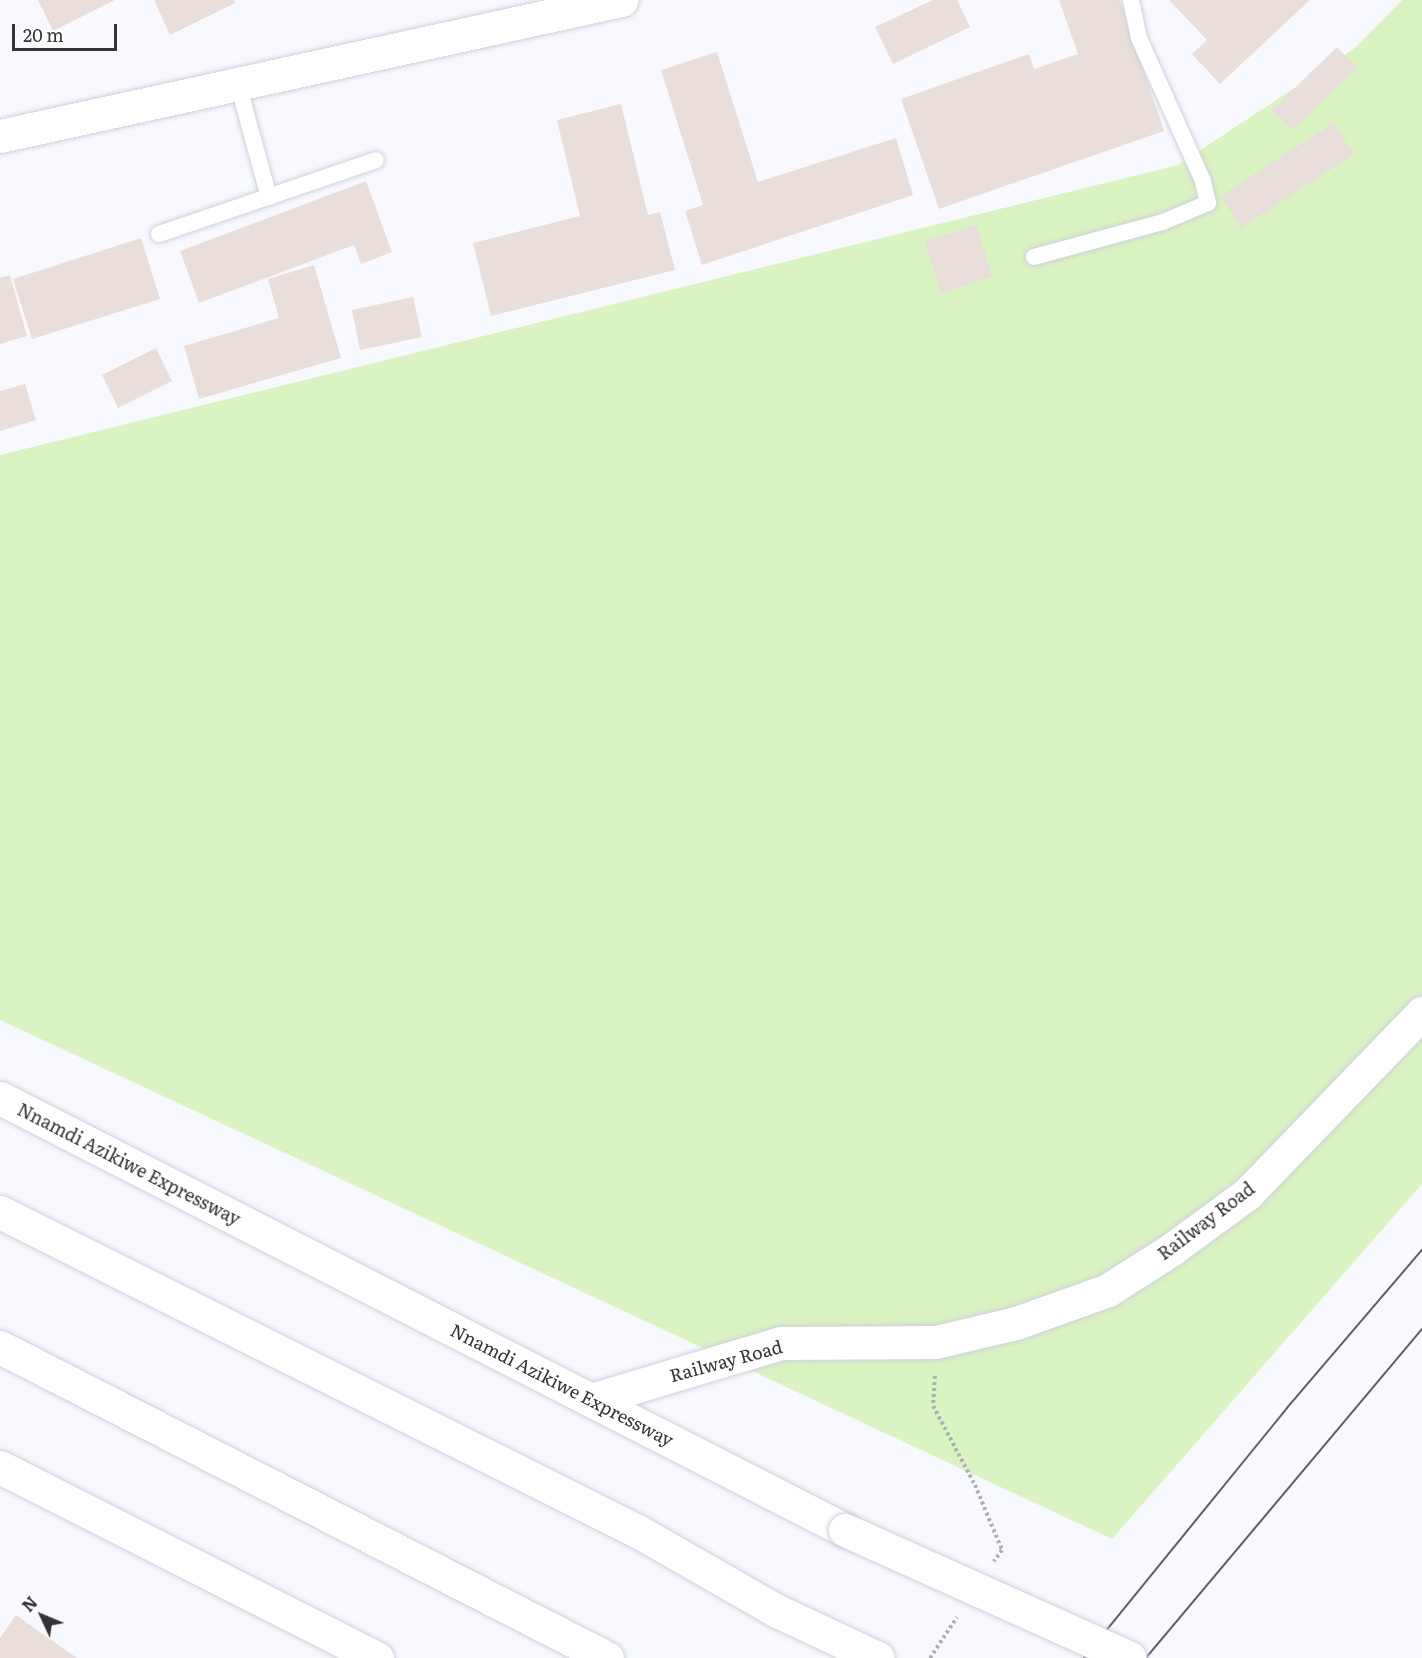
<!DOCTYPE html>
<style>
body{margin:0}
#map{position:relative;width:1422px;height:1658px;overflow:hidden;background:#f8f9fe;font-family:Literata,serif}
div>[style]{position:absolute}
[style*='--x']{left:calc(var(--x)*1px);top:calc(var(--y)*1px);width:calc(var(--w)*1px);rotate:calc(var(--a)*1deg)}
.green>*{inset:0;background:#d9f3c3}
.building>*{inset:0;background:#eadeda}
.path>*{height:4px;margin-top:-2px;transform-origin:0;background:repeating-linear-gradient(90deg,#afb0b5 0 3px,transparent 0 6px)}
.roads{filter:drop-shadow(0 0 2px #cdd0da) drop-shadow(0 0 2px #cdd0da)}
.service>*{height:16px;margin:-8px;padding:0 8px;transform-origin:8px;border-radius:8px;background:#fff}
.minor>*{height:33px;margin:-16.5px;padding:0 16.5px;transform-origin:16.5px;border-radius:16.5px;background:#fff}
.trunk>*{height:33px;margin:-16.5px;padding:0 16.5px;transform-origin:16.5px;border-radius:16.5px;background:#fff}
.motorway>*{height:33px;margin:-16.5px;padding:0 16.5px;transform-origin:16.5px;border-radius:16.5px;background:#fff}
.tram>*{height:1.5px;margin:-0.75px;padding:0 0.75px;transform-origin:0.75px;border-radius:0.75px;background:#5e5f63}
.bridges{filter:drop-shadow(0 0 2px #cdd0da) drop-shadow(0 0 2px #cdd0da)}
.trunk-bridge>*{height:33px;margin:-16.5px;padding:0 16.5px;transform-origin:16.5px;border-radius:16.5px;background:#fff}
span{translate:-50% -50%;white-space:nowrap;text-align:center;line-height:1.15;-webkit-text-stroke:5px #fff;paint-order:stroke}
.street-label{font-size:18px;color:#333438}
.north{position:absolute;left:12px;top:1586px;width:60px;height:60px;-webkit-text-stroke:4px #fff;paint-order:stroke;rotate:314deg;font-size:16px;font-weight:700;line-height:24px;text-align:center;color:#333438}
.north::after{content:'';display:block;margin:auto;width:21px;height:27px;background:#333438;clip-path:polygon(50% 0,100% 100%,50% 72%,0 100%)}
.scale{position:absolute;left:12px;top:24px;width:105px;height:27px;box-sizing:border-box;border:3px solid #333438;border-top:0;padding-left:8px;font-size:18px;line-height:21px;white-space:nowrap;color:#333438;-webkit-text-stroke:4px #fff;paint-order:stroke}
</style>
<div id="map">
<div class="green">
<i style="clip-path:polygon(1402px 0,1422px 0,1422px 1184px,1112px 1539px,0 1020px,0 455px,1178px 165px,1355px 48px)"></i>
</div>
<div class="building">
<i style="clip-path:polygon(38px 0,115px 0,53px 31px)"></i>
<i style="clip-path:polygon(154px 0,234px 0,235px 3px,170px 35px)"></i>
<i style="clip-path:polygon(933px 0,957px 0,970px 27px,893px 64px,875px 27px)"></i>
<i style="clip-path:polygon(1059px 0,1120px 0,1164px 131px,939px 209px,901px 99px,1029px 54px,1034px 69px,1078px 54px)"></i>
<i style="clip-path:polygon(1169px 0,1310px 0,1220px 84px,1192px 54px,1207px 40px)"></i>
<i style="clip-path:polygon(1337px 47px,1357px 68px,1292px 130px,1272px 110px)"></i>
<i style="clip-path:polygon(717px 52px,758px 182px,896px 138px,913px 195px,702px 265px,685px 211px,703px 205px,661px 70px)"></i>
<i style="clip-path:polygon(621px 104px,648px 215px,660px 212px,675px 270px,491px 316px,473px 243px,580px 216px,557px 120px)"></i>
<i style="clip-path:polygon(1333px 123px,1354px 154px,1241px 228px,1221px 196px)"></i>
<i style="clip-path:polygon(366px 181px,392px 252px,361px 264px,354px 245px,199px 303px,180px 251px)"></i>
<i style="clip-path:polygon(977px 225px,992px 277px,941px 293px,925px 241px)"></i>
<i style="clip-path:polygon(141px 238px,160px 299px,32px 339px,13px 279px)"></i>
<i style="clip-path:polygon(314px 265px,341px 358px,199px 399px,184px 346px,279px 318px,268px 279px)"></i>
<i style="clip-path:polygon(10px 275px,27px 336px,0 344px,0 278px)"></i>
<i style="clip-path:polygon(413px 297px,422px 337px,360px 350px,352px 310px)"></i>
<i style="clip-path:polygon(156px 348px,172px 381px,118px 408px,102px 375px)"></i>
<i style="clip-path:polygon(25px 384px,36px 420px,0 431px,0 391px)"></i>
<i style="clip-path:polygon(16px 1615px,77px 1658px,0 1658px,0 1638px)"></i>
</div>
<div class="path">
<i style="--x:935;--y:1376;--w:30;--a:94"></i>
<i style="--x:933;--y:1406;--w:89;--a:62"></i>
<i style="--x:975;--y:1485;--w:70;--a:67.4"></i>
<i style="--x:1002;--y:1550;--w:14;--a:126"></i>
<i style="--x:930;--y:1658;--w:49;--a:-56.6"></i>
</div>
<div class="roads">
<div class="service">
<i style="--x:238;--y:84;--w:117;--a:74.7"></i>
<i style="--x:159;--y:234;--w:229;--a:-18.8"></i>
<i style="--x:1034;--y:257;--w:134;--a:-15.2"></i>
<i style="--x:1163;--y:222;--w:49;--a:-22.9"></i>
<i style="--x:1208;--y:203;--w:23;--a:-103"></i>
<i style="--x:1203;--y:181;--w:157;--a:-114.1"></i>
<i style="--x:1139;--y:38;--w:39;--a:-102"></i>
</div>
<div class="minor">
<i style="--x:0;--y:136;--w:636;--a:-12.35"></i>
<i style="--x:591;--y:1400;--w:198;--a:-16.7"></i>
<i style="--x:781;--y:1343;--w:155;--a:-0.4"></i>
<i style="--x:936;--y:1342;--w:82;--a:-13.4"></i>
<i style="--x:1016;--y:1323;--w:98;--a:-19.7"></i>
<i style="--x:1108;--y:1290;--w:76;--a:-32.6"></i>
<i style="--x:1172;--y:1249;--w:93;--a:-36.3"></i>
<i style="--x:1247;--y:1194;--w:252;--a:-46"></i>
</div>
<div class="trunk">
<i style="--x:0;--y:1098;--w:949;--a:27.08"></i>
<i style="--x:0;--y:1467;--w:423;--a:26.9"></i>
</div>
<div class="motorway">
<i style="--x:0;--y:1212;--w:715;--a:26.6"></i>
<i style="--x:639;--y:1532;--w:159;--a:29.8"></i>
<i style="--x:777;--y:1611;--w:111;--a:25"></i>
<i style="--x:0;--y:1347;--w:682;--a:27.13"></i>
</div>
</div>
<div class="tram">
<i style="--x:1084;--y:1658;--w:322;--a:-50.9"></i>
<i style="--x:1287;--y:1408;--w:208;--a:-49.5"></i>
<i style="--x:1146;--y:1658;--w:429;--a:-50"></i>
</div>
<div class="bridges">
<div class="trunk-bridge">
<i style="--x:845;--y:1530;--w:312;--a:24.2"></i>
</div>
</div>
<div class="street-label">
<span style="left:129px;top:1164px;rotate:27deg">Nnamdi Azikiwe Expressway</span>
<span style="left:1206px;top:1221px;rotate:-37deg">Railway Road</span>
<span style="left:726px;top:1361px;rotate:-15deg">Railway Road</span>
<span style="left:562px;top:1385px;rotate:27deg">Nnamdi Azikiwe Expressway</span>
</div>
<div class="north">N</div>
<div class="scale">20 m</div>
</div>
